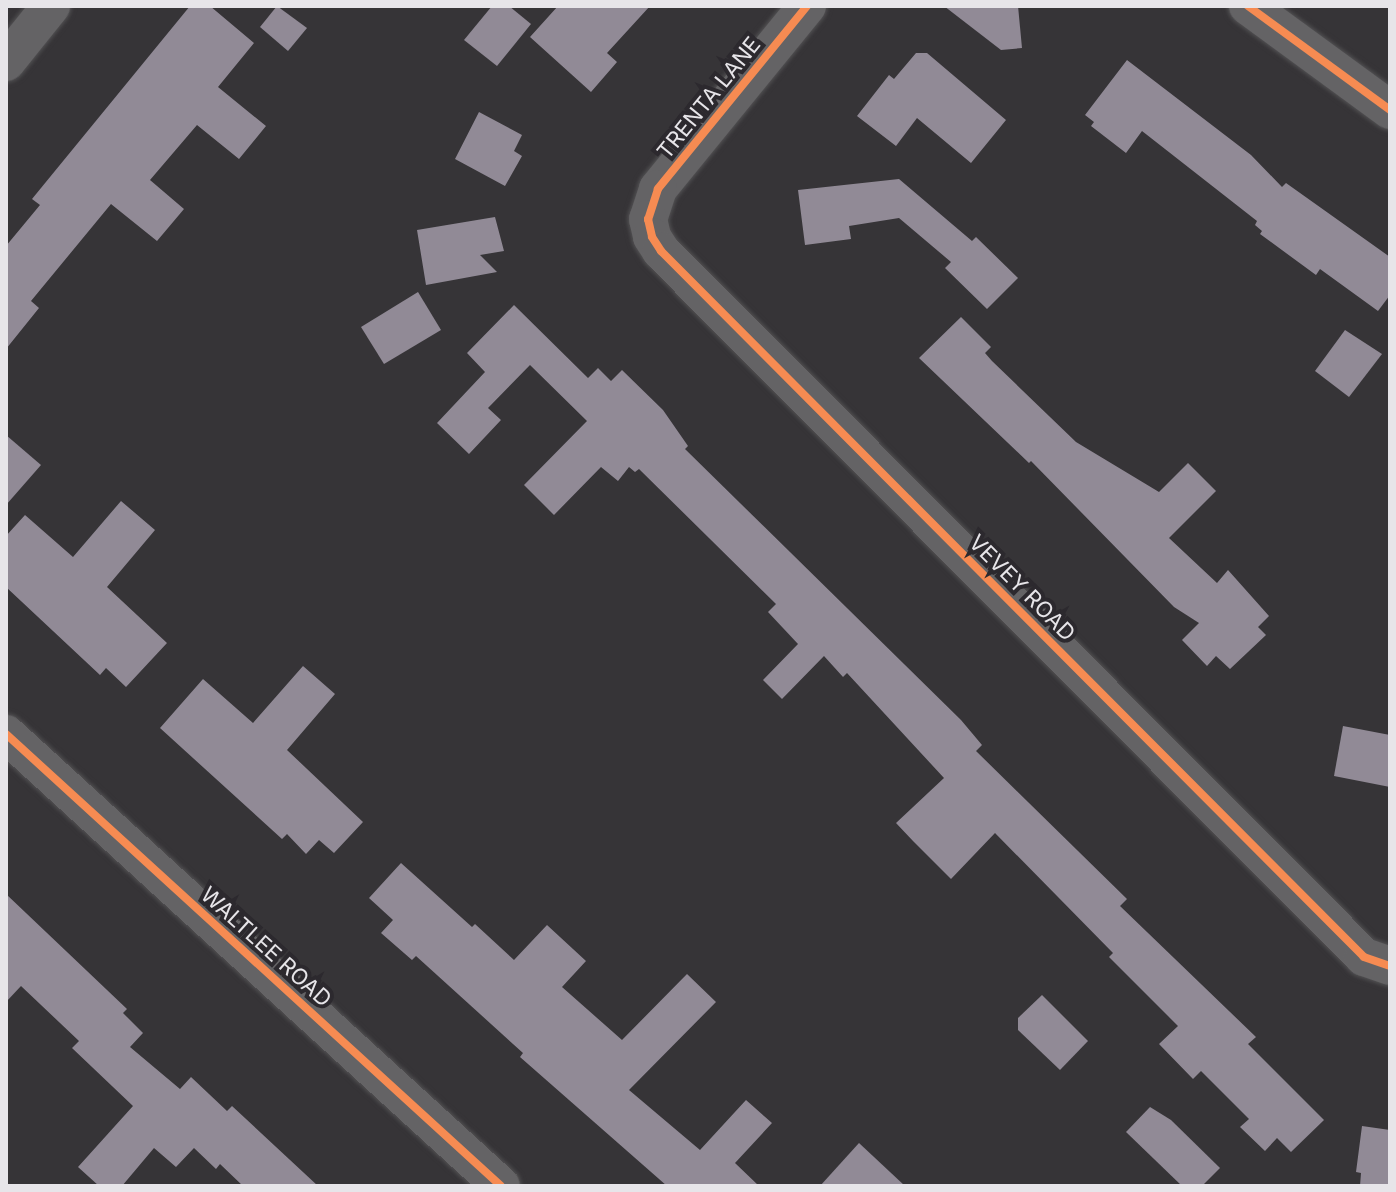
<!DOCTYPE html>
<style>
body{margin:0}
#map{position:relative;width:1396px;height:1192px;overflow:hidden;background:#363437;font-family:Inter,sans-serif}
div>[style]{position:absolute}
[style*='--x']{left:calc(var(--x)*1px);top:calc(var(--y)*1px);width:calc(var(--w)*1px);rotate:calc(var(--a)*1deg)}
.building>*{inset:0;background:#918a96}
.roads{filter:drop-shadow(0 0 2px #525153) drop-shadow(0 0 2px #525153)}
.minor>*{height:38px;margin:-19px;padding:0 19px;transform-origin:19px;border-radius:19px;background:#646365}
.cycleway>*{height:8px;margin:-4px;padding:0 4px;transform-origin:4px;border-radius:4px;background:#f68b52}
span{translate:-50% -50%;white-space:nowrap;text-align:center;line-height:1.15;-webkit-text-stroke:8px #2c292e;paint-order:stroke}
.street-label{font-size:22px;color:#e7e5e9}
.frame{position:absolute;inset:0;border:8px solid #e7e5e9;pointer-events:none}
</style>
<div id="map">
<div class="building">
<i style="clip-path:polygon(190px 6px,210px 6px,254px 43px,218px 87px,266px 126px,239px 159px,197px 125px,150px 180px,184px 209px,157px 241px,111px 204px,31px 301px,39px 308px,6px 349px,6px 246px,40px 205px,32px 199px)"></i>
<i style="clip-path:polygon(277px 6px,307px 28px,288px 51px,260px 27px)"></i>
<i style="clip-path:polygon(492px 6px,509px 6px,531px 24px,497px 66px,464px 40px)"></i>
<i style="clip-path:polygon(558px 6px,650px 6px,607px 53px,617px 62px,591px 92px,530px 37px)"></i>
<i style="clip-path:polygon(944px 6px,1018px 6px,1022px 48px,1001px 50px)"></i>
<i style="clip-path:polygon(916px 53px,927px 53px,1006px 120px,971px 163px,917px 118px,896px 146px,857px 116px,889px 75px,894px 79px)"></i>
<i style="clip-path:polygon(1127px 60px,1251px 155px,1282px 187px,1286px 183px,1390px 257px,1390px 295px,1378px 311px,1320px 269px,1316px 275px,1260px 234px,1262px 231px,1255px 225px,1257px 221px,1142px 131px,1126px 153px,1091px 126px,1094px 122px,1085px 115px)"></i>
<i style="clip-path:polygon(479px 112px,522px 135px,514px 151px,522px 156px,505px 186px,455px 159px)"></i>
<i style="clip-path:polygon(899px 179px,972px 241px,976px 237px,1018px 278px,987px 309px,945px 268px,951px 262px,899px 218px,849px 226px,851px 239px,805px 245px,798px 190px)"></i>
<i style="clip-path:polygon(495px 217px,504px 251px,480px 255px,497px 272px,426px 285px,417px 230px)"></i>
<i style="clip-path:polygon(418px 292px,441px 330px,384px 364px,361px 327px)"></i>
<i style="clip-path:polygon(514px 305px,588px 378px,598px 368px,611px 381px,622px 370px,663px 410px,688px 446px,685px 449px,961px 720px,982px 745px,976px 751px,1127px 899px,1120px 906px,1256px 1037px,1248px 1044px,1324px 1120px,1291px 1152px,1277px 1138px,1265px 1151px,1240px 1127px,1249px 1119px,1201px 1071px,1193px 1079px,1159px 1044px,1178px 1026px,1109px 957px,1113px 953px,995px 833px,951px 879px,913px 841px,896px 823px,944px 778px,847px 673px,843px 677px,824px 656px,782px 699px,763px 680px,798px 644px,768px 612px,776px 604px,639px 469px,635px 472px,629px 467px,618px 481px,601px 467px,554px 515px,524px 485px,587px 421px,530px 365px,488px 408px,501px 420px,469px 454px,437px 423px,485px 372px,467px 353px)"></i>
<i style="clip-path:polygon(961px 317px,991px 347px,985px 353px,992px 361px,1076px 442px,1159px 492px,1188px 463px,1216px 491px,1169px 538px,1217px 583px,1228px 570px,1269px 616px,1258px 627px,1266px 635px,1230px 669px,1216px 656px,1207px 666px,1182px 640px,1199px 623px,1174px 607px,1031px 461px,1029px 463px,919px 358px)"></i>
<i style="clip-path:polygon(1345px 330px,1382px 354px,1349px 397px,1315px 371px)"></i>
<i style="clip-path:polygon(6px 435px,41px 465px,6px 505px)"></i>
<i style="clip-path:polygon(121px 501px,155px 530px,107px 587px,167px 643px,126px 687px,106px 668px,100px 675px,6px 587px,6px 536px,25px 515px,73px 557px)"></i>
<i style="clip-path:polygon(303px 666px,335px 694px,287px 750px,363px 822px,334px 853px,319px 840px,306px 854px,287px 834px,282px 839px,160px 728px,203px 679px,253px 723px)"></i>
<i style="clip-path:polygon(1343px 726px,1390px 735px,1390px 787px,1334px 776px)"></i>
<i style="clip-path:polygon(401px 863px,472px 927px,475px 924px,514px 960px,547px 925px,586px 961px,562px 987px,622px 1040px,687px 974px,716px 1002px,629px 1090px,700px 1150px,746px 1100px,772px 1123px,735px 1163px,759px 1186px,667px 1186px,520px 1057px,523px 1053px,416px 956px,412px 960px,381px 933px,393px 920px,369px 898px)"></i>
<i style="clip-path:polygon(6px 894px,127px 1009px,123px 1013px,143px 1033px,130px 1047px,180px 1089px,191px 1077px,227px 1111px,232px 1106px,318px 1186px,243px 1186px,220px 1164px,216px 1169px,194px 1148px,176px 1167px,154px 1148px,122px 1186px,99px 1186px,78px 1167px,133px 1106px,72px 1048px,79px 1041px,21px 986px,6px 1002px)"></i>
<i style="clip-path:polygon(1042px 995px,1088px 1041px,1060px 1070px,1018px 1030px,1018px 1018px)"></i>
<i style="clip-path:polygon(1150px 1107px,1171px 1120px,1220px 1168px,1202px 1186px,1182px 1186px,1126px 1132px)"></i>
<i style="clip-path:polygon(1362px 1126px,1390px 1130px,1390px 1186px,1360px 1186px,1361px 1173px,1356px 1172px)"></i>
<i style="clip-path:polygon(859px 1143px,905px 1186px,820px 1186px)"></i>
</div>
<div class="roads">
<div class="minor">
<i style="--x:807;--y:6;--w:236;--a:129.2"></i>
<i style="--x:658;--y:189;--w:32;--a:108"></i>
<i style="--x:648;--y:219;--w:18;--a:77"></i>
<i style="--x:652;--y:237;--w:17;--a:57"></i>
<i style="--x:661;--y:251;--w:996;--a:45.12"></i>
<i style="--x:1364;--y:957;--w:28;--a:19"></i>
<i style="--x:1248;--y:6;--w:176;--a:36.2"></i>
<i style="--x:6;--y:62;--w:72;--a:-51.2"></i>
<i style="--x:6;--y:734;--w:670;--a:42.4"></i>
</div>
</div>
<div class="cycleway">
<i style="--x:807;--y:6;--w:236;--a:129.2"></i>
<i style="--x:658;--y:189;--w:32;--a:108"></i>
<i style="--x:648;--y:219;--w:18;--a:77"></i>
<i style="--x:652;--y:237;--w:17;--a:57"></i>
<i style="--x:661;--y:251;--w:996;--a:45.12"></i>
<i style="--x:1364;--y:957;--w:28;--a:19"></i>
<i style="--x:1248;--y:6;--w:176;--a:36.2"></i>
<i style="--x:6;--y:734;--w:670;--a:42.4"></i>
</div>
<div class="street-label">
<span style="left:709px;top:98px;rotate:-51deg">TRENTA LANE</span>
<span style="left:1022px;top:588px;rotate:45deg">VEVEY ROAD</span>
<span style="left:266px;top:947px;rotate:42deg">WALTLEE ROAD</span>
</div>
<div class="frame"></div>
</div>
